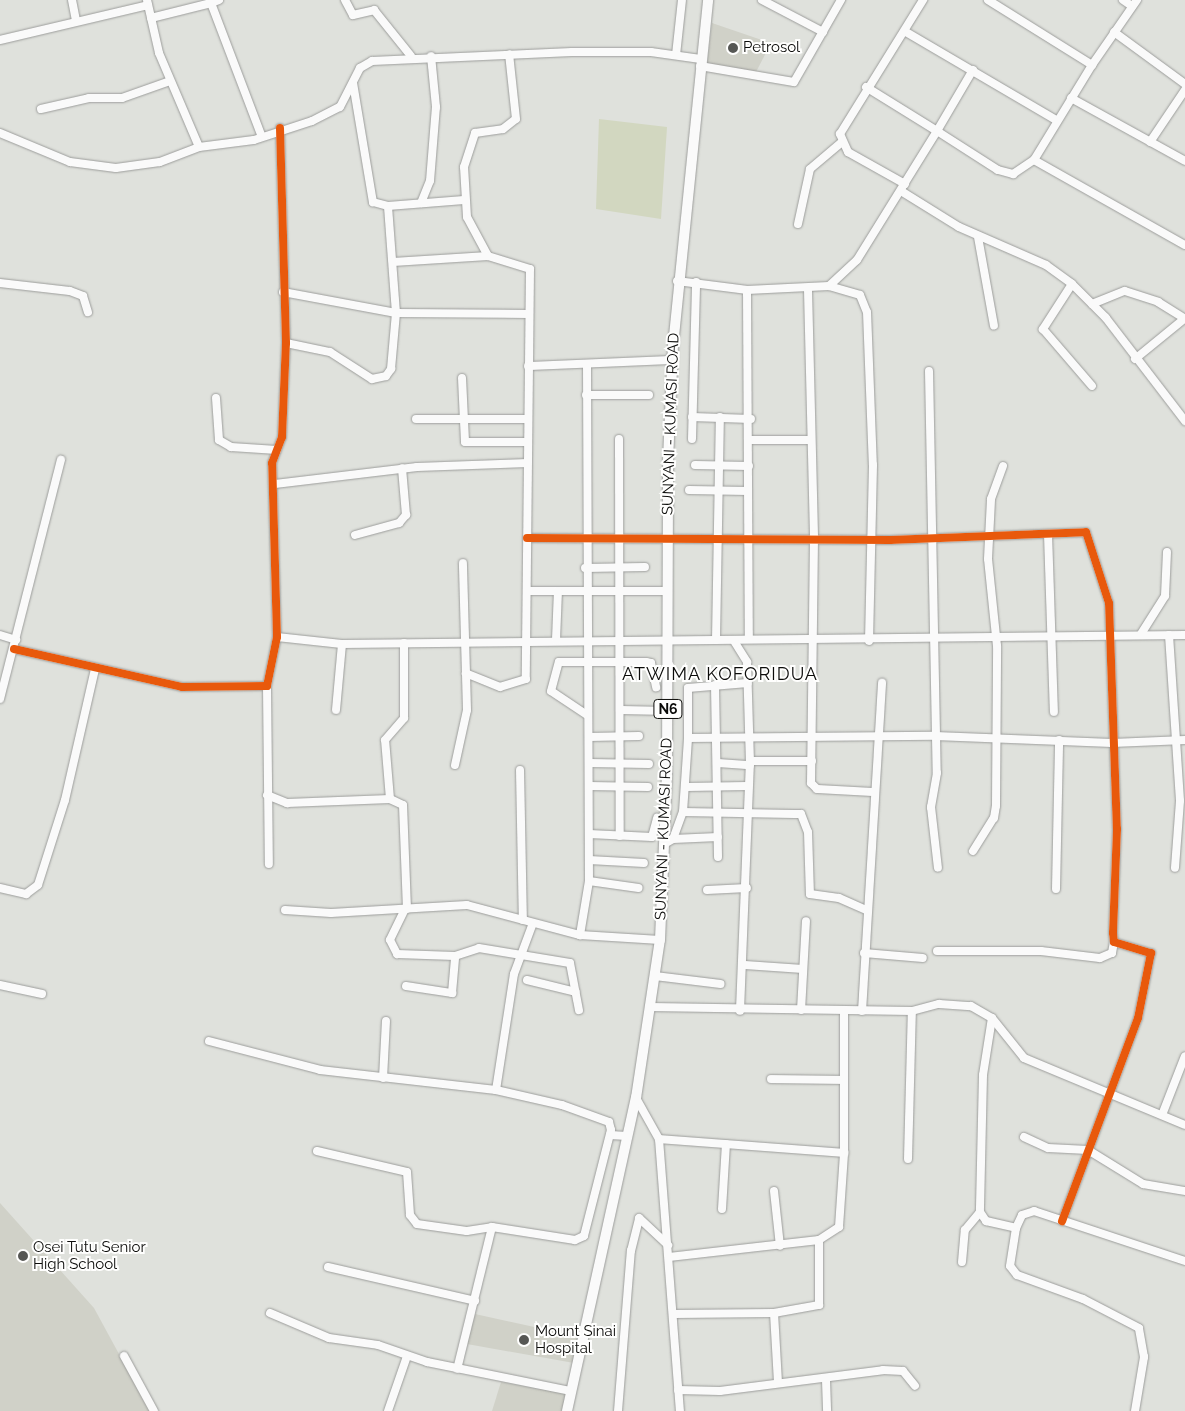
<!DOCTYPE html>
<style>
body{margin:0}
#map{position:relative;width:1185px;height:1411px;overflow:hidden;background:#dfe1dc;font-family:Raleway,sans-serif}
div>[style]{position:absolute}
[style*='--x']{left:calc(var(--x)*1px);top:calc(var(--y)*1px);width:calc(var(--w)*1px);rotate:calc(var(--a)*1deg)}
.built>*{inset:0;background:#d0d1c8}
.green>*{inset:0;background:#d2d7c0}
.roads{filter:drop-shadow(0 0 1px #9c9d9b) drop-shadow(0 0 1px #9c9d9b)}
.minor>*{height:8px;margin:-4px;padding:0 4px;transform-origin:4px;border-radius:4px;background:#fafafa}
.major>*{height:10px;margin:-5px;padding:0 5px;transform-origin:5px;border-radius:5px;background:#fafafa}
.cycleway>*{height:8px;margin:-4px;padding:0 4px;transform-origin:4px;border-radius:4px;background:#e8590c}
.dots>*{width:14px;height:14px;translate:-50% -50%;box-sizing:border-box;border:2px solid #fffffe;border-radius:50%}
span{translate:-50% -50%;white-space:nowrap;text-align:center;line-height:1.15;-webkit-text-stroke:4px #fffffe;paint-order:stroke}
.shield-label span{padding:1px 4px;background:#fffffe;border:1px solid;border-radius:4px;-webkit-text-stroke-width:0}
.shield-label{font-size:14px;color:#0c0c0a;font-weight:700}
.poi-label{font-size:15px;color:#0c0c0a}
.left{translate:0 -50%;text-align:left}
.street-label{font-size:15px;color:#0c0c0a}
.quarter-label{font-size:18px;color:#0c0c0a;letter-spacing:1px}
</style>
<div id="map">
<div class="built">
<i style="clip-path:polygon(712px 23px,771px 43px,755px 74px,707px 64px)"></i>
<i style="clip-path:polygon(0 1203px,94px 1308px,150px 1411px,0 1411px)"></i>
<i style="clip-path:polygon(475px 1314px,580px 1337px,574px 1363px,467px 1344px)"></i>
<i style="clip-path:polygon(501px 1382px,568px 1394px,564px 1411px,492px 1411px)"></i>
</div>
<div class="green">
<i style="clip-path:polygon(599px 119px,667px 127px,661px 219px,596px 209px)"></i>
</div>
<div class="roads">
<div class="minor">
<i style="--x:72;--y:0;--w:20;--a:79"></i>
<i style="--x:147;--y:0;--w:54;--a:77.2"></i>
<i style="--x:159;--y:53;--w:102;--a:66.9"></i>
<i style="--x:219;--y:0;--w:9;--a:159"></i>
<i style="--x:211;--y:3;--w:143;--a:69.2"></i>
<i style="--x:345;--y:0;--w:17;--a:62"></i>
<i style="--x:353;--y:15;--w:22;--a:-13"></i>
<i style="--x:374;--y:10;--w:59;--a:51.2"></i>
<i style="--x:762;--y:0;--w:69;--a:27.7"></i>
<i style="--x:988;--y:0;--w:123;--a:32"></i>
<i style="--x:1092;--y:65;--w:79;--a:-55.3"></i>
<i style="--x:1123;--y:0;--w:11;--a:34"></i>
<i style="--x:151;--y:18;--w:62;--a:-14"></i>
<i style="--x:906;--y:32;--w:174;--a:30.4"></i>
<i style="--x:1114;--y:32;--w:88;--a:36.2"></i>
<i style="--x:0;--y:40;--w:152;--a:-13.3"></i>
<i style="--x:676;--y:55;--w:55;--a:-83.8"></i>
<i style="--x:700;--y:66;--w:95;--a:9.7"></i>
<i style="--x:794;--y:82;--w:95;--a:-60.2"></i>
<i style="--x:353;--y:83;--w:121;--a:80.5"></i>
<i style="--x:373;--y:202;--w:16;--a:15"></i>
<i style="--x:388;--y:206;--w:76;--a:-4.5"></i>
<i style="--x:866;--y:87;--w:84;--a:31.8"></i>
<i style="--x:937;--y:131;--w:71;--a:-59.5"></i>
<i style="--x:1071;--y:98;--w:130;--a:28.9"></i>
<i style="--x:41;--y:109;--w:49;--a:-12.9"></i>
<i style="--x:89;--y:98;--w:33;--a:0"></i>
<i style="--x:122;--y:98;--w:51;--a:-19.5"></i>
<i style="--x:0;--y:133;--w:76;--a:22.5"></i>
<i style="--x:70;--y:162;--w:46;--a:7.4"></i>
<i style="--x:116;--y:168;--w:44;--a:-7.8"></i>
<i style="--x:160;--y:162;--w:42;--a:-21"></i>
<i style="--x:199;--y:147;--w:55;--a:-7.3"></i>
<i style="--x:254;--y:140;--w:61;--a:-18.1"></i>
<i style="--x:312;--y:121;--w:31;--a:-27"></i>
<i style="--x:340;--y:107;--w:44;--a:-62.9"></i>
<i style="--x:360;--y:68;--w:14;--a:-30"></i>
<i style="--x:372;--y:61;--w:200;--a:-2.6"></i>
<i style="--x:572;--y:52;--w:79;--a:0"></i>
<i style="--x:651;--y:52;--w:50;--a:8"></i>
<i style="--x:1150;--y:142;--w:63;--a:-56.1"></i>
<i style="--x:1034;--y:160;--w:173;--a:29.4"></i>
<i style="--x:905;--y:184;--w:65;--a:-150.7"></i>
<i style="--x:848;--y:152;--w:20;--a:-114"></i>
<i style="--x:840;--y:134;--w:158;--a:-58.2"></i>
<i style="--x:901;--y:191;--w:68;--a:31.8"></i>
<i style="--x:959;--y:227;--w:95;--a:23.6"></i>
<i style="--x:1046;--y:265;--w:32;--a:36"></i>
<i style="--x:1072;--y:284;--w:48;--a:45"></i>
<i style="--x:1106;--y:318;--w:130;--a:52.5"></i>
<i style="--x:421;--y:203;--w:24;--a:-68"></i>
<i style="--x:430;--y:181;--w:74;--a:-85.4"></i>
<i style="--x:436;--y:107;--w:51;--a:-95.6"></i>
<i style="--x:798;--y:224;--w:56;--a:-77.7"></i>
<i style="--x:810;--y:169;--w:42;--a:-40.2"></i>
<i style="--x:978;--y:237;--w:90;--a:79.8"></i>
<i style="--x:488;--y:256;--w:44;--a:-118.3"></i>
<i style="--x:467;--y:217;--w:50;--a:-93.4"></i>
<i style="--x:464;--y:167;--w:36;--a:-72"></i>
<i style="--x:475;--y:133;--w:28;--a:-8"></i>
<i style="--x:503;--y:129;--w:16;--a:-38"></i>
<i style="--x:516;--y:119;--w:65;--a:-96.1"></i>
<i style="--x:393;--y:262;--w:95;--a:-3.6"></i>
<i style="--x:488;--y:256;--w:44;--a:17.2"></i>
<i style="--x:530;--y:269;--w:410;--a:90.6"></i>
<i style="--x:526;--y:679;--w:27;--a:163"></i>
<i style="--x:500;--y:687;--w:37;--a:-158"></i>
<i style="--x:677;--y:281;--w:71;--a:7.3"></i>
<i style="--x:747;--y:290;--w:82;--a:-2.8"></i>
<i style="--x:829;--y:286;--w:38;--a:-43"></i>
<i style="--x:857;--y:260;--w:152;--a:-58.2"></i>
<i style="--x:937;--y:131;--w:72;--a:32.6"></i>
<i style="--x:998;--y:170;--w:16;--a:15"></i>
<i style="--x:1013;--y:174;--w:25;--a:-34"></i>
<i style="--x:1034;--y:160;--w:111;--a:-58.6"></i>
<i style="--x:0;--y:283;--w:70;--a:6.5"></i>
<i style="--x:70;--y:291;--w:14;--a:21"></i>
<i style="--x:83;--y:296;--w:17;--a:73"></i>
<i style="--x:1072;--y:284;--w:54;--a:122.8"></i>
<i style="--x:1043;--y:329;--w:75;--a:49.3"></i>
<i style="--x:829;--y:286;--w:32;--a:16"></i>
<i style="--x:860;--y:295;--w:18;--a:68"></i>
<i style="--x:867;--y:312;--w:153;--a:87.8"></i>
<i style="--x:873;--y:465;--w:176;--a:91.3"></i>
<i style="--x:747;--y:290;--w:347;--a:89.7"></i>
<i style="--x:808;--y:290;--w:248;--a:88.6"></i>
<i style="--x:814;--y:538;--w:245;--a:90.7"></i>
<i style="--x:811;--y:783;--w:8;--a:45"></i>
<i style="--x:817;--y:789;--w:56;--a:3.1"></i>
<i style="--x:283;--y:292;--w:115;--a:10.5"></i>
<i style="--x:396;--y:313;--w:133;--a:0.4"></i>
<i style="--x:1092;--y:304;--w:35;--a:-22"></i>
<i style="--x:1125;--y:291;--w:35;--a:18"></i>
<i style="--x:1158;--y:302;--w:32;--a:32"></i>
<i style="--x:286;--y:343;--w:45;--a:11.6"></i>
<i style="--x:330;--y:352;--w:50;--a:32.7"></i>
<i style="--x:372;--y:379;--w:14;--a:-12"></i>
<i style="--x:386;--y:376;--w:9;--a:-54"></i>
<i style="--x:391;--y:369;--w:56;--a:-84.9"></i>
<i style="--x:396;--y:313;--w:107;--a:-94.3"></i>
<i style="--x:1135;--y:359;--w:63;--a:-39.2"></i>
<i style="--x:587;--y:364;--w:517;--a:89.78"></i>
<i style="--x:589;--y:881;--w:55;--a:99.5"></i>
<i style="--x:580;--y:935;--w:80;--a:3.6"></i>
<i style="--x:528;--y:366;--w:144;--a:-2.4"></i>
<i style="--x:929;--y:371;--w:402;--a:88.9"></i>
<i style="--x:937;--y:773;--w:35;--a:100"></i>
<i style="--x:931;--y:807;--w:61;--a:83.5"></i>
<i style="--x:462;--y:378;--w:64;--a:87.3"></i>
<i style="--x:465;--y:442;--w:63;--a:0"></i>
<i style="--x:586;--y:395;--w:63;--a:0"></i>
<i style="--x:216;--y:398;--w:42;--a:85.9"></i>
<i style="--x:219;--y:440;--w:14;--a:30"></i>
<i style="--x:231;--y:447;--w:46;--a:3.7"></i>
<i style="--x:692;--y:417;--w:59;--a:1.9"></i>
<i style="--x:416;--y:419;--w:112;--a:0"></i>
<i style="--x:619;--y:439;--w:397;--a:89.9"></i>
<i style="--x:692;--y:439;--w:157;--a:-88.5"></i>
<i style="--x:750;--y:440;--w:61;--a:0"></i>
<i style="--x:695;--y:465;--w:54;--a:1.1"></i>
<i style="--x:275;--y:484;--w:143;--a:-6.8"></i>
<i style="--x:417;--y:467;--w:111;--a:-2.1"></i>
<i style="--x:689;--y:490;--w:59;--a:1"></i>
<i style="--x:1048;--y:534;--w:178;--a:88.1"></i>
<i style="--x:355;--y:535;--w:46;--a:-15.3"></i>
<i style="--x:399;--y:523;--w:11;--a:-49"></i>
<i style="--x:406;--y:515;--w:47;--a:-94.9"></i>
<i style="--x:527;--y:538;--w:363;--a:0.3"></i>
<i style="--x:890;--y:540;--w:196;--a:-2.3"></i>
<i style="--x:1086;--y:532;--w:75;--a:72.1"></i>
<i style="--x:1109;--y:603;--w:226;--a:88"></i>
<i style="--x:1117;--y:829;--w:104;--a:92.2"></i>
<i style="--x:1113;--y:933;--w:9;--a:84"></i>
<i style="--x:1114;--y:942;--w:39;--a:17"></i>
<i style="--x:1151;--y:953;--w:66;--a:101.3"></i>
<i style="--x:1138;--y:1018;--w:217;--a:110.5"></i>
<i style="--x:585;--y:568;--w:60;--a:-1"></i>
<i style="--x:527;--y:591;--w:140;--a:0"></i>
<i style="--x:1141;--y:634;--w:45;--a:-57.7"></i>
<i style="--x:1165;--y:596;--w:44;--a:-87.4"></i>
<i style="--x:0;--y:635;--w:17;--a:17"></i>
<i style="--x:1169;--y:635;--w:166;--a:86.2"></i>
<i style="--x:1180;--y:801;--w:67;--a:94.3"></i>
<i style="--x:277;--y:637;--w:65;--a:6.1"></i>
<i style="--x:342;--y:644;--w:843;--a:-0.61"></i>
<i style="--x:556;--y:640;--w:49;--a:-87.7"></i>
<i style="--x:716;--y:640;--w:223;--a:-89"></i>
<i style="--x:734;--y:641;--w:25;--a:58"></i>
<i style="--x:747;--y:662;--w:99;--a:88.3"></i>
<i style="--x:750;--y:761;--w:250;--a:92.3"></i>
<i style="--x:14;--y:649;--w:172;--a:12.7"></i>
<i style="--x:182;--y:687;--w:85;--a:-0.7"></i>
<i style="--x:267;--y:686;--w:50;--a:-78.5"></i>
<i style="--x:277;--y:637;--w:174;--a:-91.6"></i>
<i style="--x:272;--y:463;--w:28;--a:-69"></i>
<i style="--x:282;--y:437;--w:94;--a:-87.6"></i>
<i style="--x:286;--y:343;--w:215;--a:-91.6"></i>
<i style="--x:715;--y:685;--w:172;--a:89"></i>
<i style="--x:267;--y:686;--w:178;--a:89.4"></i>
<i style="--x:0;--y:699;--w:247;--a:-75.7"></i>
<i style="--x:336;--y:710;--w:66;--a:-84.8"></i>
<i style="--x:621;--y:710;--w:47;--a:1.2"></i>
<i style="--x:587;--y:715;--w:43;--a:-146.3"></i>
<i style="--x:551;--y:691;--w:30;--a:-75"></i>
<i style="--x:559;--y:662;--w:87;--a:0"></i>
<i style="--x:646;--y:662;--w:5;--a:11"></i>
<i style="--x:651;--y:663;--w:25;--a:78"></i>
<i style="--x:589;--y:737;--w:50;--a:-1.1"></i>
<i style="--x:688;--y:738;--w:50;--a:-90"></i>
<i style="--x:688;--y:688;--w:60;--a:-4.8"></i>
<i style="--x:750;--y:761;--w:62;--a:0"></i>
<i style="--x:589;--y:763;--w:60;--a:1"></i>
<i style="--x:718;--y:763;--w:32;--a:4"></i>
<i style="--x:455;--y:765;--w:56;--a:-77.7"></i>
<i style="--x:467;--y:710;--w:147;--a:-91.6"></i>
<i style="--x:520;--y:770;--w:150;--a:88.9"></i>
<i style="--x:589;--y:786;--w:59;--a:1"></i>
<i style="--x:687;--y:787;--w:60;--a:-1"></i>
<i style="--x:267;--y:795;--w:22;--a:22"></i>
<i style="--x:287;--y:803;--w:103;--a:-2.2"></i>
<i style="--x:390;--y:799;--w:14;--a:25"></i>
<i style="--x:403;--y:805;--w:104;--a:87.8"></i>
<i style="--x:390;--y:799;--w:59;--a:-94.8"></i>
<i style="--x:385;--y:740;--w:29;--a:-49"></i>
<i style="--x:404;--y:718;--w:75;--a:-90"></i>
<i style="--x:683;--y:812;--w:118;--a:1"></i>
<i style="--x:801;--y:814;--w:19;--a:69"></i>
<i style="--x:808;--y:832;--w:62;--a:88.2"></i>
<i style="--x:810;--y:894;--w:29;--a:8"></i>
<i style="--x:839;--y:898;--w:30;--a:24"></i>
<i style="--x:589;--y:834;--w:63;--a:2.7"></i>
<i style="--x:652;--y:837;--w:20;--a:-75"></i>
<i style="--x:673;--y:839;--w:45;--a:-2.5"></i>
<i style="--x:666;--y:843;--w:8;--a:-30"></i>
<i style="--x:673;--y:839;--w:29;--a:-70"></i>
<i style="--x:683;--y:812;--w:74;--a:-86.1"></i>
<i style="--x:688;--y:738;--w:247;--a:-0.5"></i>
<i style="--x:935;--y:736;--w:177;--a:2.3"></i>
<i style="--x:1112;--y:743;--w:73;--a:-2.4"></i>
<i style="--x:973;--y:851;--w:39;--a:-58"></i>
<i style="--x:994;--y:818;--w:12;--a:-81"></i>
<i style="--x:996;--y:806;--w:160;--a:-89.6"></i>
<i style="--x:997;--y:646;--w:87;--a:-95.9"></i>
<i style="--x:988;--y:559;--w:60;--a:-87.1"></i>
<i style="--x:991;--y:499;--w:35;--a:-70"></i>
<i style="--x:589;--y:860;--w:55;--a:3.1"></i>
<i style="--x:589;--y:881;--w:50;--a:8"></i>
<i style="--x:0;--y:888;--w:27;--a:13"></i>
<i style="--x:26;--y:894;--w:15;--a:-37"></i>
<i style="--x:38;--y:885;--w:89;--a:-72.4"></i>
<i style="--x:65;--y:800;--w:134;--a:-77.1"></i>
<i style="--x:1056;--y:889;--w:149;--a:-88.8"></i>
<i style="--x:707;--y:890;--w:40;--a:-2.9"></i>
<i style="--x:285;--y:910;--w:46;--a:3.7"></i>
<i style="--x:331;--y:913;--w:136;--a:-3.4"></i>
<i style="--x:467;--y:905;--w:117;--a:14.9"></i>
<i style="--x:404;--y:911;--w:32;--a:116"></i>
<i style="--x:390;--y:940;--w:16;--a:63"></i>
<i style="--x:397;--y:954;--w:58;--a:2"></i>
<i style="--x:455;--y:956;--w:25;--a:-18"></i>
<i style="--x:479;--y:948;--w:92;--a:9.4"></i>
<i style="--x:570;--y:963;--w:48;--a:79.2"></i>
<i style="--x:937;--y:951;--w:104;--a:0"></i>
<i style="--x:1041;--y:951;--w:59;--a:6.8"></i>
<i style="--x:1100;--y:958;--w:13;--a:-23"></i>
<i style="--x:1112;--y:953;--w:11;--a:-80"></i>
<i style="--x:864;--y:953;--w:59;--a:4.8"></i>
<i style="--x:745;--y:965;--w:58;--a:3.9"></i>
<i style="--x:655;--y:976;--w:66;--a:6.9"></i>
<i style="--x:527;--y:980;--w:50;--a:13.8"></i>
<i style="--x:0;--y:985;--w:43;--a:12.1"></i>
<i style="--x:406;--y:986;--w:47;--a:8.7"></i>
<i style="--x:452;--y:993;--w:37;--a:-85"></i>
<i style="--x:650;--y:1007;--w:262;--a:0.9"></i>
<i style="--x:912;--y:1011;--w:28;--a:-15"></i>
<i style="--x:939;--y:1004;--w:32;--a:4"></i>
<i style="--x:971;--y:1006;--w:24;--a:30"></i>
<i style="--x:992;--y:1018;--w:51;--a:51.3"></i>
<i style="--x:1024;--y:1058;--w:174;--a:22.6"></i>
<i style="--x:801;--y:1010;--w:89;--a:-86.8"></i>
<i style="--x:862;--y:1011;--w:329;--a:-86.5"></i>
<i style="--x:992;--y:1018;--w:58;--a:99"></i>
<i style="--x:983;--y:1075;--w:137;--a:91.3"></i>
<i style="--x:980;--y:1212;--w:11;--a:56"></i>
<i style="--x:986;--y:1221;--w:31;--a:13"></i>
<i style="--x:209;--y:1041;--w:115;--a:14.6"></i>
<i style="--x:320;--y:1070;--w:177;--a:6.5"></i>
<i style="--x:496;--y:1090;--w:68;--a:12.8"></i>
<i style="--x:562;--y:1105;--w:50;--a:19.9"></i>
<i style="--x:609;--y:1122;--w:8;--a:76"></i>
<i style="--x:611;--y:1130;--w:109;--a:104.3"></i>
<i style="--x:584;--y:1236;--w:10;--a:156"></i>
<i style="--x:575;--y:1240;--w:84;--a:-171.1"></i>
<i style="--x:492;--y:1227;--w:146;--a:103.8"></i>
<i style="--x:383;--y:1078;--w:57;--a:-87"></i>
<i style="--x:771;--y:1079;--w:73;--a:0.8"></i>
<i style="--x:496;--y:1090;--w:117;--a:-81.2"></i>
<i style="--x:514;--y:974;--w:54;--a:-69.6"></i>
<i style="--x:636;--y:1098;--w:47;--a:60.7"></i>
<i style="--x:659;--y:1139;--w:273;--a:85.6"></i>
<i style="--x:1162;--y:1115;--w:63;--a:-68.7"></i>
<i style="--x:610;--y:1135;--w:17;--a:3"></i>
<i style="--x:1024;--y:1137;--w:26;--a:25"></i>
<i style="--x:1048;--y:1148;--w:40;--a:2.9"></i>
<i style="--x:1088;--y:1150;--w:65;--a:31.7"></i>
<i style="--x:1143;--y:1184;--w:43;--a:9.5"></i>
<i style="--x:659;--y:1139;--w:186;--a:4.3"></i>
<i style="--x:317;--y:1151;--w:92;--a:13.1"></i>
<i style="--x:407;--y:1172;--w:43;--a:86"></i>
<i style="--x:410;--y:1215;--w:11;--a:52"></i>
<i style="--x:417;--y:1224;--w:50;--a:8"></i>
<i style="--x:467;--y:1231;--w:25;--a:-9"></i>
<i style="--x:908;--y:1159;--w:148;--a:-88.5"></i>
<i style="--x:774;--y:1191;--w:55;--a:83.8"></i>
<i style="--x:722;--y:1209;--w:65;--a:-86.5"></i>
<i style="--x:669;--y:1257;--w:151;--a:-6.5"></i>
<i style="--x:819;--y:1240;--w:24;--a:-33"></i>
<i style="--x:839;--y:1227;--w:74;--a:-86.1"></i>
<i style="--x:844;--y:1153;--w:142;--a:-90"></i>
<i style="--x:962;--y:1262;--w:32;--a:-85"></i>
<i style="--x:965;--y:1230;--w:23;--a:-50"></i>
<i style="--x:328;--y:1267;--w:151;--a:13"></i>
<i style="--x:270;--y:1313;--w:64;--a:23"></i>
<i style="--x:329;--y:1338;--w:49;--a:8.1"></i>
<i style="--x:378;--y:1345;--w:52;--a:19.1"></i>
<i style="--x:427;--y:1362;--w:147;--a:11.4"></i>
<i style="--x:774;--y:1313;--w:46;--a:-10.1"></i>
<i style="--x:819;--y:1305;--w:65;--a:-90"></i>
<i style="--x:674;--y:1314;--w:100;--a:-0.6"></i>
<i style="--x:774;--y:1313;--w:70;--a:86.7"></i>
<i style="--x:124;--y:1356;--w:63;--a:61.4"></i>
<i style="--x:826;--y:1380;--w:31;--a:88"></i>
<i style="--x:678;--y:1390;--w:42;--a:1.4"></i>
<i style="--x:720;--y:1391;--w:164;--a:-7.3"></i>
<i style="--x:883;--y:1370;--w:20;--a:3"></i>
<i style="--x:903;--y:1371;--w:19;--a:51"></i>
<i style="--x:388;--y:1411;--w:58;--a:-70.9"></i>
<i style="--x:618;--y:1411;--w:161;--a:-85.4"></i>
<i style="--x:631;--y:1251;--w:34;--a:-76"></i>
<i style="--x:639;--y:1218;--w:40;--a:43"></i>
<i style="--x:1135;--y:1411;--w:55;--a:-80.5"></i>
<i style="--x:1144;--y:1357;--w:29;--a:-100"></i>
<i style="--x:1139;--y:1328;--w:63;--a:-152.6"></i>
<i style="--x:1083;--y:1299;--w:70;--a:-160"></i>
<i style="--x:1017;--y:1275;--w:11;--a:-128"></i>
<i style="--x:1010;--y:1266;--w:38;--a:-81"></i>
<i style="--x:1016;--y:1228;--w:14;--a:-65"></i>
<i style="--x:1022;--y:1215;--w:13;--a:-18"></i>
<i style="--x:1034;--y:1211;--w:159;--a:18.3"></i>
</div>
<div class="major">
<i style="--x:567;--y:1411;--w:321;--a:-77.6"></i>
<i style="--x:636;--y:1098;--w:160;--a:-81.4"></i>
<i style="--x:660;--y:940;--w:165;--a:-87.6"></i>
<i style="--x:667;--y:775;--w:315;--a:-89.8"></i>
<i style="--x:668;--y:460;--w:114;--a:-87.5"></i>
<i style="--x:673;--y:346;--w:348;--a:-84.2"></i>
</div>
</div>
<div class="cycleway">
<i style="--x:527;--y:538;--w:363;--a:0.3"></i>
<i style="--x:890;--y:540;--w:196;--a:-2.3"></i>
<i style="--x:1086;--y:532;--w:75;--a:72.1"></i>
<i style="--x:1109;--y:603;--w:226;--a:88"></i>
<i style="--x:1117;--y:829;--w:104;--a:92.2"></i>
<i style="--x:1113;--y:933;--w:9;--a:84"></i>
<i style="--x:1114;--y:942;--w:39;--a:17"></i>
<i style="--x:1151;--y:953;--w:66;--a:101.3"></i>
<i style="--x:1138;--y:1018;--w:217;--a:110.5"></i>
<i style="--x:14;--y:649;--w:172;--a:12.7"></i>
<i style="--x:182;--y:687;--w:85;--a:-0.7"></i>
<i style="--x:267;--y:686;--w:50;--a:-78.5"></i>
<i style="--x:277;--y:637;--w:174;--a:-91.6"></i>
<i style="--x:272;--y:463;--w:28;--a:-69"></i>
<i style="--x:282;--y:437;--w:94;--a:-87.6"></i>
<i style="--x:286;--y:343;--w:215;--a:-91.6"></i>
</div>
<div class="dots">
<i style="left:733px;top:48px;background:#565754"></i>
<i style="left:23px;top:1256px;background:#565754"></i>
<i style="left:524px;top:1340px;background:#565754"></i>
</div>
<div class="shield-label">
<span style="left:668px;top:709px">N6</span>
</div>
<div class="poi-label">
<span class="left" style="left:743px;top:48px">Petrosol</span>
<span class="left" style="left:33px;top:1256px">Osei Tutu Senior<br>High School</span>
<span class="left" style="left:535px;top:1340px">Mount Sinai<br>Hospital</span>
</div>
<div class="street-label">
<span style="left:671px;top:424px;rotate:-88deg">SUNYANI - KUMASI ROAD</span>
<span style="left:664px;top:829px;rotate:-88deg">SUNYANI - KUMASI ROAD</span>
</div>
<div class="quarter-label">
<span style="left:720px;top:674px">ATWIMA KOFORIDUA</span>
</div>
</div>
